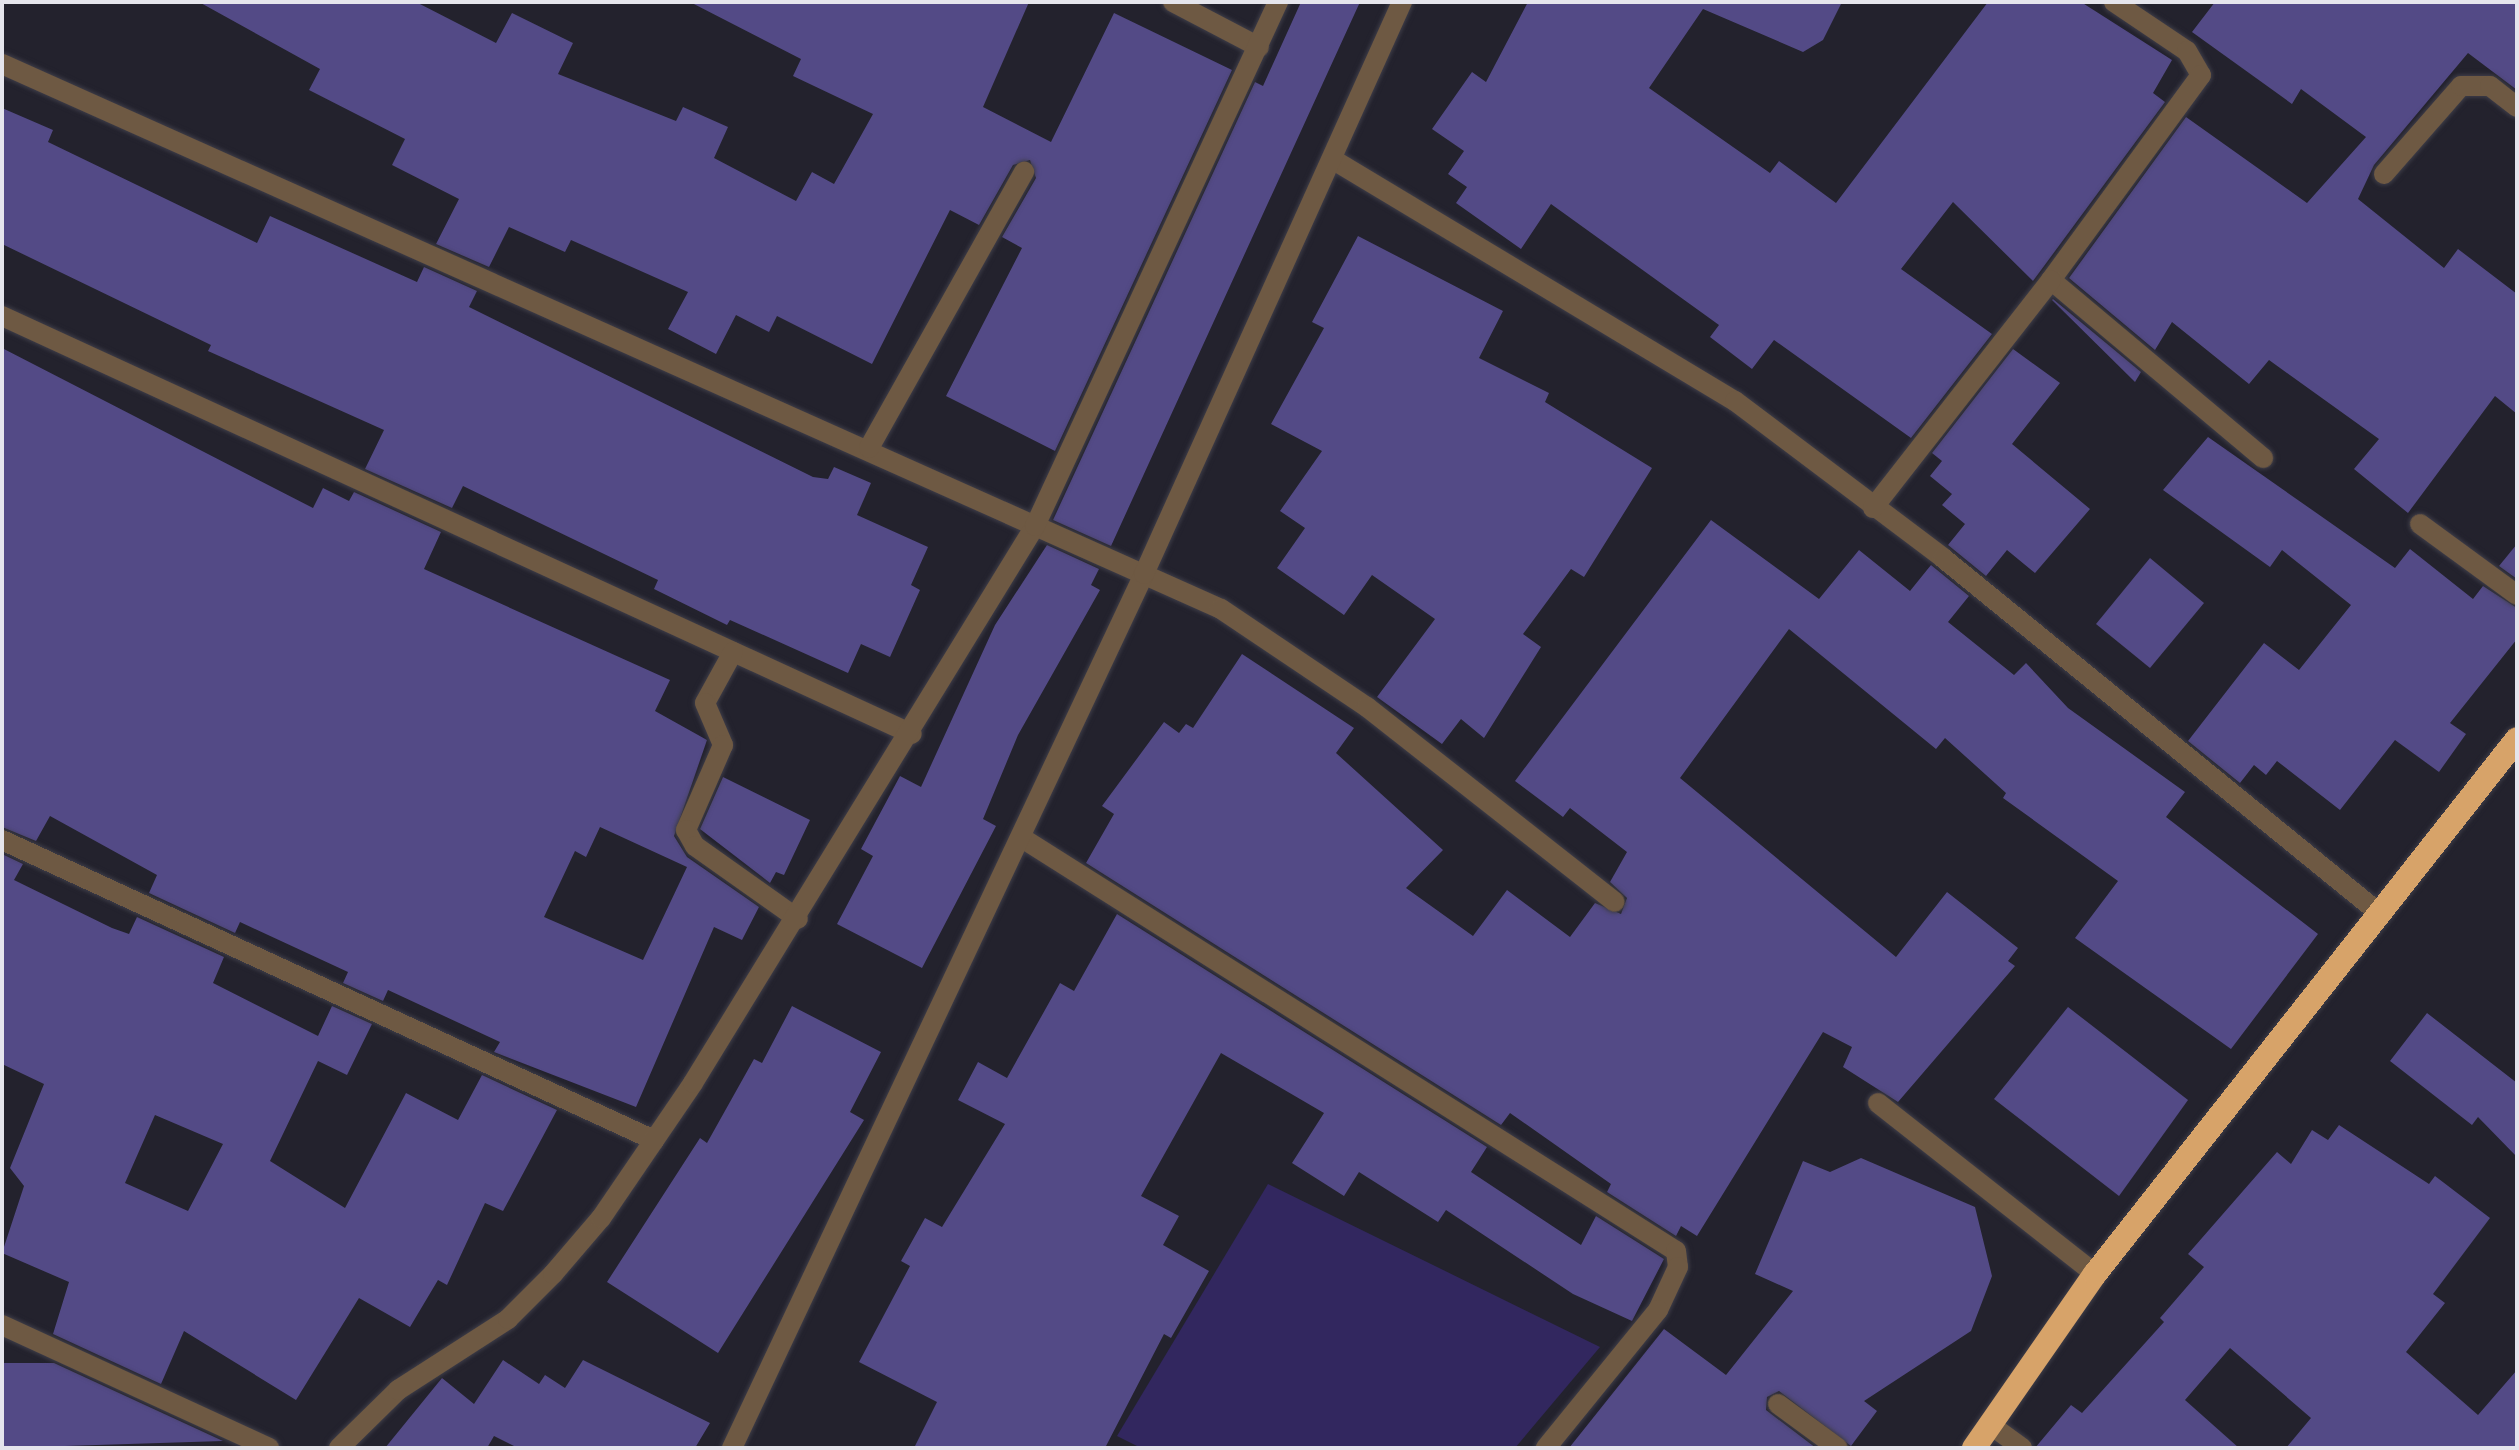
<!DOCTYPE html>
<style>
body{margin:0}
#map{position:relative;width:2519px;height:1450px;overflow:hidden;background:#23222d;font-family:"IBM Plex Sans",sans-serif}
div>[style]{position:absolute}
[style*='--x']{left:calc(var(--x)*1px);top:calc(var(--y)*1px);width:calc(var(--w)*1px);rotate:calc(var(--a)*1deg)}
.green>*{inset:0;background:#32275f}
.building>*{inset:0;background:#534a86}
.roads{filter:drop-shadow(0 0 2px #3e3d48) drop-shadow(0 0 2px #3e3d48)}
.street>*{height:20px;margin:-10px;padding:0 10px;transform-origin:10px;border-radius:10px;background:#6e5943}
.highway>*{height:24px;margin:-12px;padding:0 12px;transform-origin:12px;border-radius:12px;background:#d7a369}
span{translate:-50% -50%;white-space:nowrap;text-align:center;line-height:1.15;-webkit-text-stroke:7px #23222d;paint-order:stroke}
.frame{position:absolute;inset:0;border:4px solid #e5e5ec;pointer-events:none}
</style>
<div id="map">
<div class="green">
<i style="clip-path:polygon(1268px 1184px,1600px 1347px,1515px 1448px,1141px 1448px,1117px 1436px)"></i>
</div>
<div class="building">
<i style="clip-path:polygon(199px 2px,416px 2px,496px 43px,512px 13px,573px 43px,558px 74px,676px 121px,683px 107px,728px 127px,714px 158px,796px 201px,812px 172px,834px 184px,873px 114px,793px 76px,801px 59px,690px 2px,1029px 2px,983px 107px,1051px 142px,1114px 13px,1232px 70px,1055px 451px,946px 396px,1022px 248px,1002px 237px,1036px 178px,1030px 160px,1013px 165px,979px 225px,950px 210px,872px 364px,777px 316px,769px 332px,736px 315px,716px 354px,668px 329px,688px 292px,571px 240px,565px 252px,509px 227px,489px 267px,436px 244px,459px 199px,392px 165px,405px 139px,309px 90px,320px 69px)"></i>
<i style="clip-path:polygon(1301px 2px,1360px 2px,1111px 546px,1053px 520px,1255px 82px,1263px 86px)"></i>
<i style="clip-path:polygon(1528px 2px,1842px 2px,1823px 40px,1803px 52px,1703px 9px,1649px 88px,1770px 173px,1779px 161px,1836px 203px,1988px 2px,2081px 2px,2172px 60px,2153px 93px,2165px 102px,2033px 281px,1953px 202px,1901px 269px,1992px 334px,1911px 438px,1774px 340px,1752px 369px,1710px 337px,1719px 325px,1551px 204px,1521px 249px,1456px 203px,1467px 187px,1448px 174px,1464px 151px,1432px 129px,1472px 72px,1486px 82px)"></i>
<i style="clip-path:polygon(2215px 2px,2517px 2px,2517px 90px,2468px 53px,2374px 165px,2358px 199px,2444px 268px,2458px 249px,2517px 294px,2517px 414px,2495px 396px,2408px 513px,2354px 469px,2379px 439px,2269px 360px,2249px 384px,2172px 322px,2155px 350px,2069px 278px,2186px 117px,2307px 203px,2366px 137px,2301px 89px,2292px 104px,2192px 32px)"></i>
<i style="clip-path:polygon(2px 108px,53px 130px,48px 142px,257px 243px,270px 216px,417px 282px,424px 267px,477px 291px,469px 307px,813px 477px,828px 479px,834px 467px,871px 483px,857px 515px,928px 547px,911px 585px,920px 590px,890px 657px,861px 644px,848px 673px,730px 620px,727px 625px,654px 589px,658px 580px,463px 486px,452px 508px,365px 469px,384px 430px,208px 351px,211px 345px,2px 244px)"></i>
<i style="clip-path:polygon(1358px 236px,1503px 311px,1479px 358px,1549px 393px,1545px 402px,1652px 468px,1584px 577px,1571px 569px,1523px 634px,1541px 647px,1484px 738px,1461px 719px,1442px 744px,1377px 697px,1435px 619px,1372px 575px,1344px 615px,1277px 568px,1305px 528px,1280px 511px,1322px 451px,1271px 424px,1324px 328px,1312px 322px)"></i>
<i style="clip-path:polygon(2053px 299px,2141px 372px,2135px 382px,2052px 300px)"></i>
<i style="clip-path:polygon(evenodd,2px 348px,313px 508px,323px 488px,349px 501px,354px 492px,441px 532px,424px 569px,670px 680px,655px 711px,707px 740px,674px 836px,687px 857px,759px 907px,742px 940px,714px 927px,636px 1107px,494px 1052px,500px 1042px,388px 990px,383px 1001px,343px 983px,348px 972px,240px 922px,235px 933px,149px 893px,157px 875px,50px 816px,36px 841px,2px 827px,2px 348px,600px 827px,687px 867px,643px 960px,544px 917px,575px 851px,586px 857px,600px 827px)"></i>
<i style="clip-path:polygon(2013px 349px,2060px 383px,2012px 444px,2090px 509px,2035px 573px,2007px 550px,1986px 576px,1948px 545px,1965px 524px,1942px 505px,1952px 494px,1930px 476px,1942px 461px,1932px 453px)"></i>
<i style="clip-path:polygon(2208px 437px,2395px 568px,2410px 549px,2473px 599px,2483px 586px,2517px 608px,2517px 639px,2450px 723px,2466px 734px,2439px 772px,2395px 740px,2340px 810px,2277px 761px,2266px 775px,2254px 765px,2240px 783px,2188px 741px,2264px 643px,2299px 670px,2351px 605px,2282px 550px,2270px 567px,2163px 490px)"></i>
<i style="clip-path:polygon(1711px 520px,1819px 599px,1859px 550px,1910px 591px,1931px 565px,1969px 596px,1948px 622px,2014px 675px,2026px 663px,2068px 708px,2185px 792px,2166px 817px,2318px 934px,2231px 1049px,2075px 938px,2118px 881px,2003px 798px,2006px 793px,1945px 738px,1936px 749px,1789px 629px,1680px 778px,1896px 957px,1947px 892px,2018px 948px,2008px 961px,2015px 966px,1898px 1102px,1843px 1067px,1852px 1047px,1823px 1032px,1697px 1236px,1681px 1226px,1676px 1236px,1607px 1192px,1611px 1184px,1510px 1113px,1501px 1125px,1086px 863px,1114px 814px,1102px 806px,1164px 722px,1179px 733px,1186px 724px,1193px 728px,1242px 654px,1354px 728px,1336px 753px,1443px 850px,1406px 888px,1473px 936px,1507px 890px,1570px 937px,1595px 903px,1621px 914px,1627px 898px,1610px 882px,1627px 852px,1570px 808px,1563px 817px,1515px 781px)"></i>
<i style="clip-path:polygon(2517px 544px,2517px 579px,2499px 566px)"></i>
<i style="clip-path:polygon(1047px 545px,1099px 569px,1091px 585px,1100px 590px,1018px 735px,983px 819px,996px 826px,922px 968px,837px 924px,873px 856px,861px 849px,900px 776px,921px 787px,995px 625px)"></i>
<i style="clip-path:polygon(2150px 558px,2204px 603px,2150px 668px,2096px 624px)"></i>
<i style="clip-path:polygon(723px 777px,810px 820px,784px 875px,776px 872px,770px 883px,700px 829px)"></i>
<i style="clip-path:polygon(evenodd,2px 854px,23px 864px,14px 880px,112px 928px,129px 934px,137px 917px,224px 957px,213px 983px,318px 1036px,332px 1006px,372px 1024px,347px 1075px,318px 1061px,270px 1161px,345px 1208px,406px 1093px,458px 1120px,482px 1075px,557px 1110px,503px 1211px,485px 1203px,447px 1285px,438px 1280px,410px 1327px,359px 1298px,296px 1400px,184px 1331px,161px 1384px,53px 1334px,69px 1282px,2px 1253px,24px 1186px,10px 1168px,44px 1084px,2px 1064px,2px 854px,155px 1115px,223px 1144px,188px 1211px,125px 1183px,155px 1115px)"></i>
<i style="clip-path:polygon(1117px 914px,1487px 1147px,1471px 1172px,1581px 1245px,1596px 1216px,1664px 1259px,1632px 1321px,1573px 1294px,1446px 1210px,1438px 1222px,1359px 1172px,1344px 1196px,1292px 1163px,1324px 1113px,1221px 1053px,1141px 1196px,1179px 1216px,1163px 1245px,1209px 1271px,1171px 1338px,1164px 1334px,1105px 1448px,914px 1448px,937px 1402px,859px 1362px,910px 1266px,901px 1261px,925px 1218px,942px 1227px,1005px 1124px,958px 1100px,978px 1062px,1007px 1078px,1060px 983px,1074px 991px)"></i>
<i style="clip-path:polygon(792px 1006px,881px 1052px,850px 1112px,864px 1120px,718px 1353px,607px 1282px,700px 1138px,707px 1143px,754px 1059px,762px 1063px)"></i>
<i style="clip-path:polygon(2068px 1007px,2188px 1100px,2119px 1196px,1994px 1099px)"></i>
<i style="clip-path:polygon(2427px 1013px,2517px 1083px,2517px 1157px,2478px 1117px,2472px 1125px,2390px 1061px)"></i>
<i style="clip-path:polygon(2339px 1125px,2429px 1184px,2435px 1176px,2490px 1218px,2433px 1294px,2445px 1303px,2406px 1352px,2478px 1415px,2517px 1370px,2517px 1448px,2286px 1448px,2311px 1418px,2230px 1348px,2185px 1400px,2239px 1448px,2035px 1448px,2071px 1405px,2082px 1413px,2164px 1322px,2160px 1318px,2204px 1267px,2188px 1254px,2277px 1152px,2291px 1164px,2312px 1130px,2328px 1140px)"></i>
<i style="clip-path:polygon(1861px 1158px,1975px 1207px,1992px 1276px,1971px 1331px,1864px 1401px,1877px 1411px,1851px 1446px,1779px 1391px,1767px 1397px,1766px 1410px,1816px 1448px,1569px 1448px,1664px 1329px,1726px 1375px,1793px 1291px,1755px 1274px,1803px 1161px,1830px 1172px)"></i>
<i style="clip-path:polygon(503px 1360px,539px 1384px,545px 1375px,565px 1388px,583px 1360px,710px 1423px,695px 1448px,518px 1448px,494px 1436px,487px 1448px,385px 1448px,442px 1378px,474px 1404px)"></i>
<i style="clip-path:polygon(2px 1363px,54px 1363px,223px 1441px,2px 1448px)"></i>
</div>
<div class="roads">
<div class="street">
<i style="--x:1173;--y:2;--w:97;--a:27.6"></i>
<i style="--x:2114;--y:2;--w:88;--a:33.9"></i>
<i style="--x:2187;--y:51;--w:28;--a:60"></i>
<i style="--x:2201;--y:75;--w:254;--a:126.2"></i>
<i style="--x:2051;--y:280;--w:277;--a:40"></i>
<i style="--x:2;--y:64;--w:1335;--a:24.09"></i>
<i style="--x:1221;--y:609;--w:176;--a:33.9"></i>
<i style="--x:1367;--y:707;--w:315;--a:38.2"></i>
<i style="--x:1332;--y:159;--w:470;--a:31"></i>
<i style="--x:1735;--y:401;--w:261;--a:37"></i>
<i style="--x:1943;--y:558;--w:562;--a:39.15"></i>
<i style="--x:2384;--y:174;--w:117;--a:-48.8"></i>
<i style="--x:2461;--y:86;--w:29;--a:0"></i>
<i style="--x:2490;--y:86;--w:34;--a:38"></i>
<i style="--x:2;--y:316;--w:1001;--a:24.67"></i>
<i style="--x:869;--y:448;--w:317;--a:-60.7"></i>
<i style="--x:1873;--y:508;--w:289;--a:-52"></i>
<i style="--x:2420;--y:524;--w:120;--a:36.2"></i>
<i style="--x:733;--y:652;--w:58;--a:118.8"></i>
<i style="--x:705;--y:703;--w:46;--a:66.8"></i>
<i style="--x:723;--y:745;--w:93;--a:113.5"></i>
<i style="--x:686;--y:830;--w:18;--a:61"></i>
<i style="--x:695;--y:846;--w:126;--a:35.3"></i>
<i style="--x:1022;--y:838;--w:773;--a:32.27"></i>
<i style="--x:1676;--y:1251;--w:16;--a:83"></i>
<i style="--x:1678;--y:1267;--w:47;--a:114.9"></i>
<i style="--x:1658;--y:1310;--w:178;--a:129.1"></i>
<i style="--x:2;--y:840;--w:718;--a:24.71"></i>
<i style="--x:1878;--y:1103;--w:276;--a:38.2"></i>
<i style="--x:2;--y:1325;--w:294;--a:24.7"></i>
<i style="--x:1778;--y:1404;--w:74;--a:36.3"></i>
<i style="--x:1992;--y:1426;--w:37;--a:36"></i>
<i style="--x:339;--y:1448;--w:83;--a:-44.5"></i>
<i style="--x:398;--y:1390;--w:131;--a:-32.8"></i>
<i style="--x:508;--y:1319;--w:64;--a:-45"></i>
<i style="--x:553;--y:1274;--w:74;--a:-49.4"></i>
<i style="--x:601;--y:1218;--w:163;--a:-55.7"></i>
<i style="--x:693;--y:1083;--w:654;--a:-58.45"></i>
<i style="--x:1035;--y:526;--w:578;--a:-65.12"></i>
<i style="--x:732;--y:1448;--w:966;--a:-64.76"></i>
<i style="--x:1144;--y:574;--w:627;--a:-65.72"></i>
</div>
<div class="highway">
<i style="--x:1974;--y:1448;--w:212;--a:-55.2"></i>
<i style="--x:2095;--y:1274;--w:681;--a:-51.73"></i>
</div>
</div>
<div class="frame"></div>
</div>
